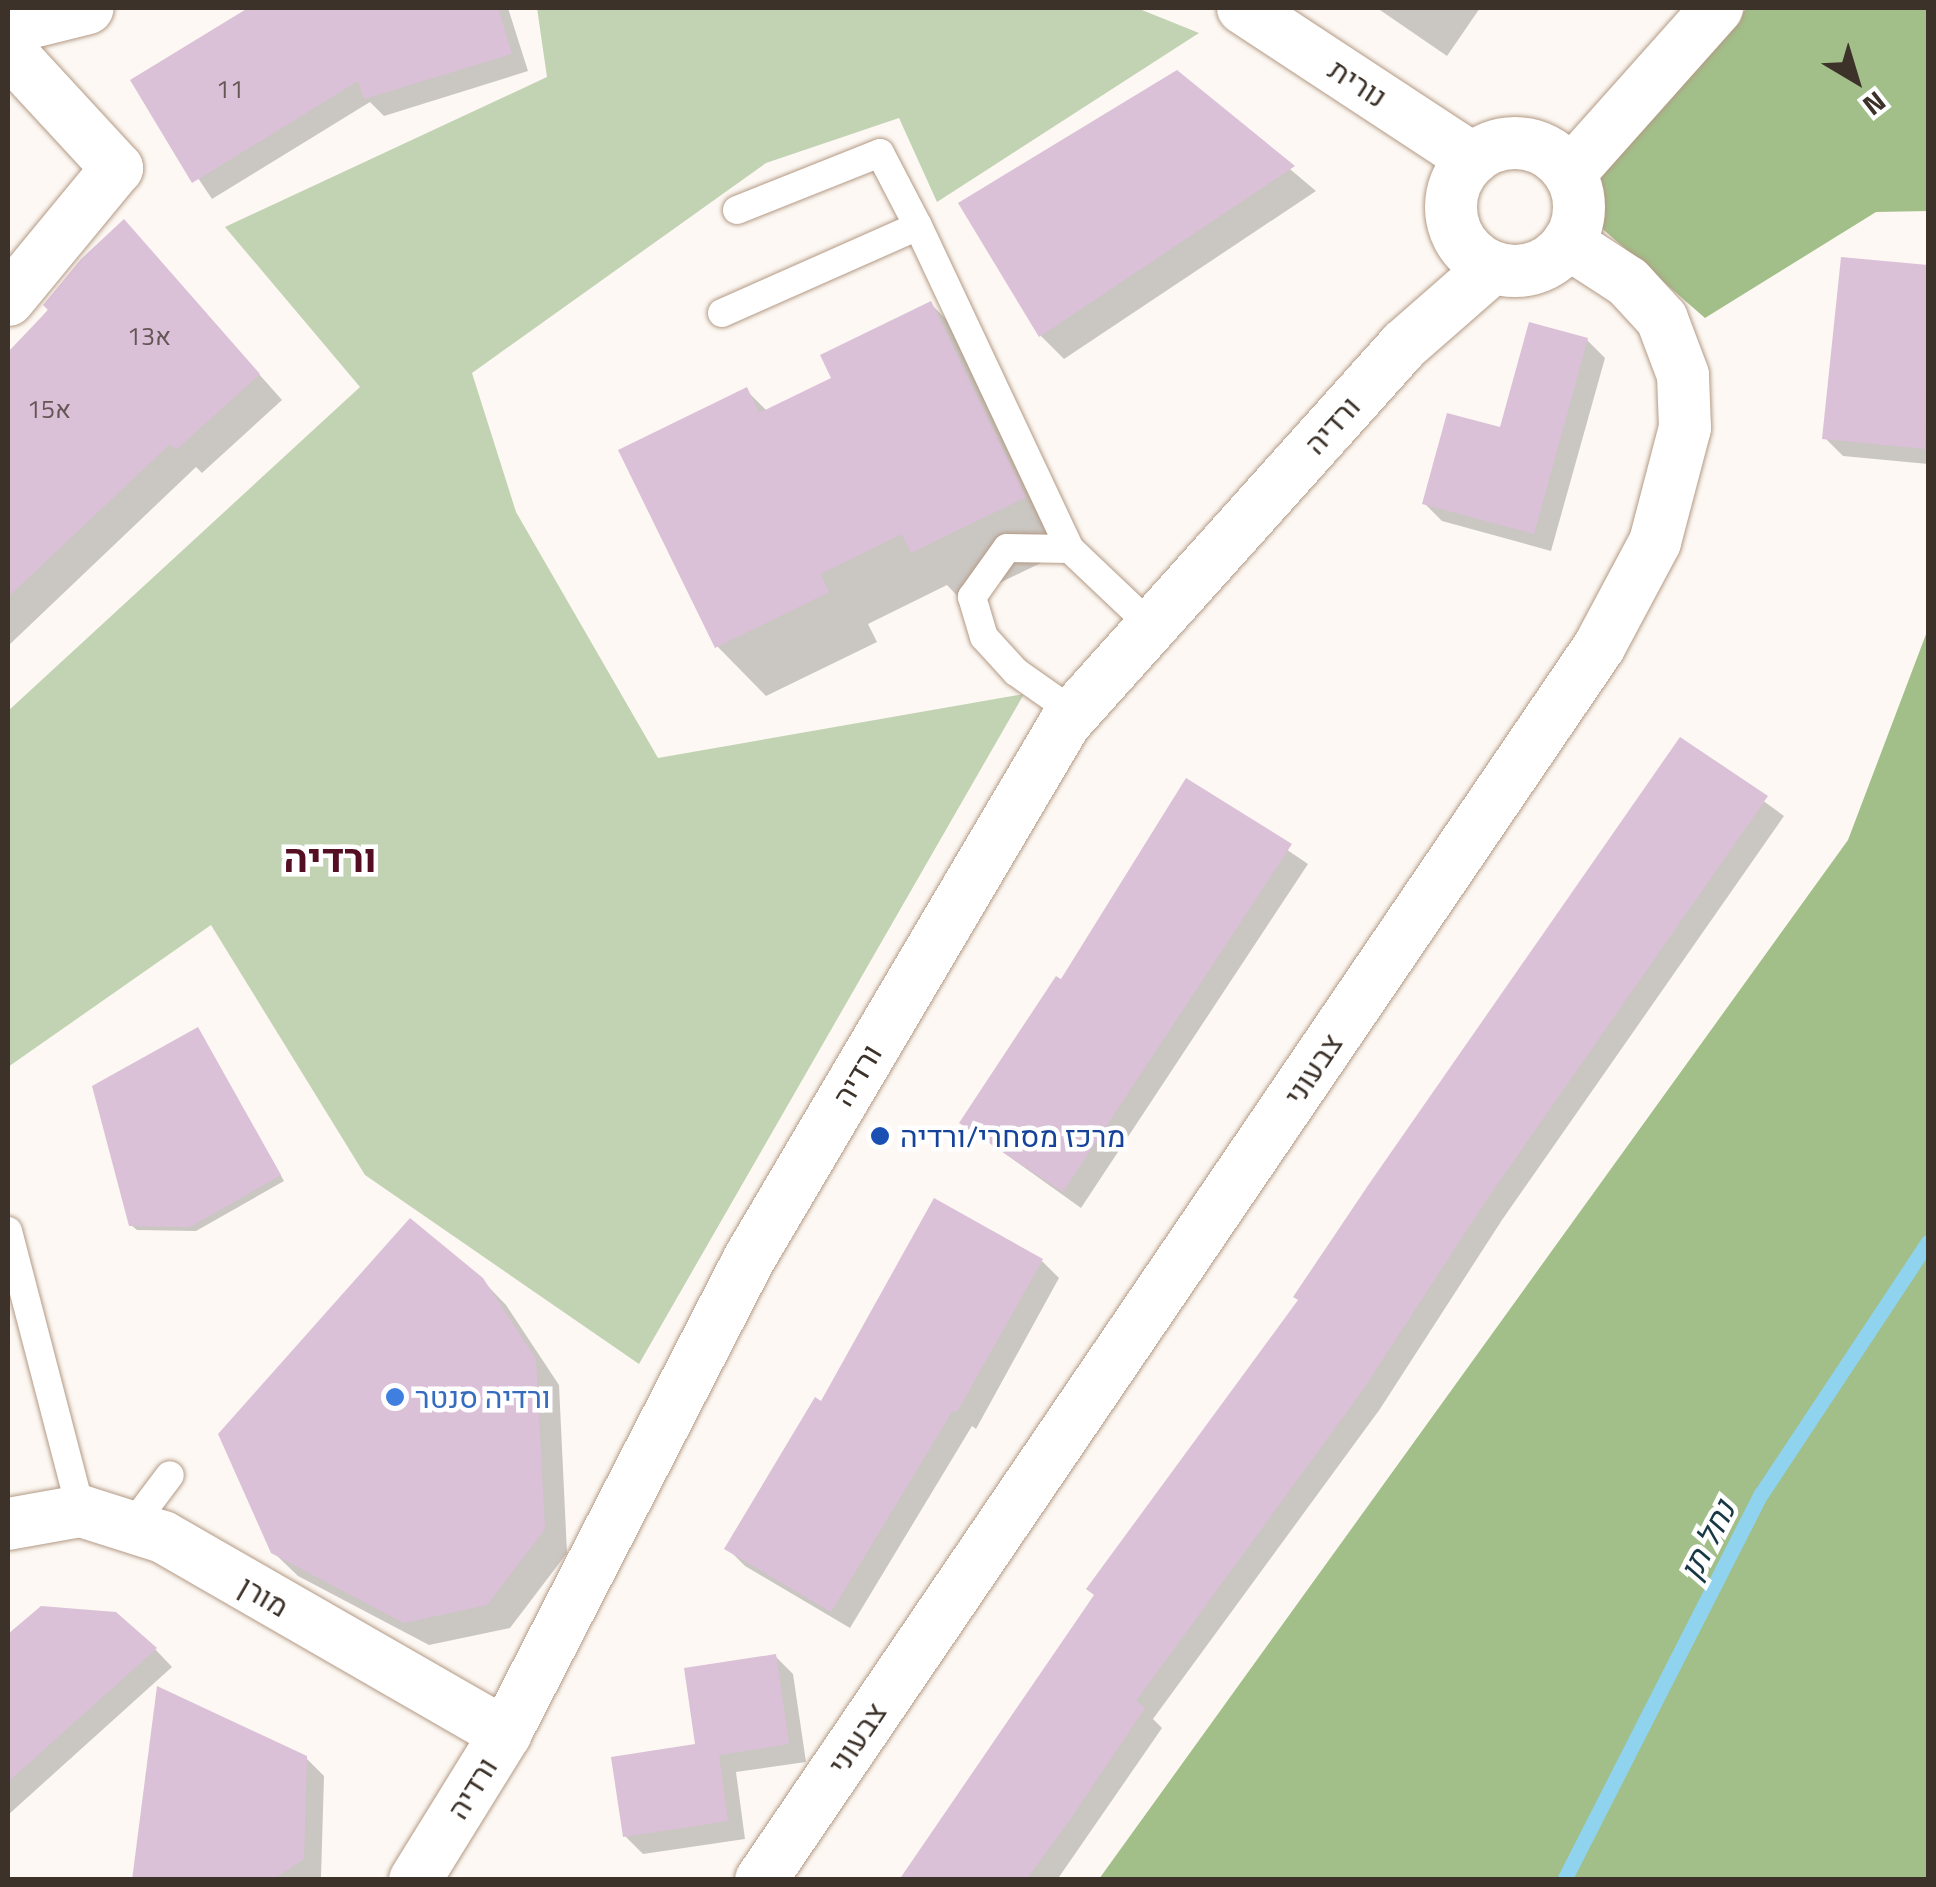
<!DOCTYPE html>
<meta charset="utf-8">
<style>
body{margin:0}
#map{position:relative;width:1936px;height:1887px;overflow:hidden;background:#fdf8f3;font-family:"Titillium Web",Heebo,sans-serif}
div>[style]{position:absolute}
[style*='--x']{left:calc(var(--x)*1px);top:calc(var(--y)*1px);width:calc(var(--w)*1px);rotate:calc(var(--a)*1deg)}
.green>*{inset:0;background:#c2d3b3}
.forest>*{inset:0;background:#a2be89}
.shadow>*{inset:0;background:#0003}
.stream>*{height:15px;margin:-7.5px;padding:0 7.5px;transform-origin:7.5px;border-radius:7.5px;background:#8fd3ef}
.building>*{inset:0;background:#dbc1d8}
.roads{filter:drop-shadow(0 0 2px #b39a85) drop-shadow(0 0 2px #b39a85)}
.service>*{height:28px;margin:-14px;padding:0 14px;transform-origin:14px;border-radius:14px;background:#fff}
.minor>*{height:52px;margin:-26px;padding:0 26px;transform-origin:26px;border-radius:26px;background:#fff}
.minor>.ring{margin:-26px;padding:0;box-sizing:content-box;background:none;border:52px solid #fff;border-radius:50%}
.dots>*{width:28px;height:28px;translate:-50% -50%;box-sizing:border-box;border:5px solid #fff;border-radius:50%}
span{translate:-50% -50%;white-space:nowrap;text-align:center;line-height:1.15;-webkit-text-stroke:9px #fff;paint-order:stroke}
.number-label{font-size:25px;color:#645655}
.number-label span{-webkit-text-stroke-width:0}
.street-label{font-size:30px;color:#3c3229}
.transit-label{font-size:30px;color:#164399}
.left{translate:0 -50%;text-align:left}
.shop-label{font-size:30px;color:#366cbe}
.water-label{font-size:32px;color:#183844;font-style:italic}
.district-label{font-size:40px;color:#540f23;font-weight:700}
.frame{position:absolute;inset:0;border:10px solid #3c3229;pointer-events:none}
.north{position:absolute;left:1806px;top:30px;width:100px;height:100px;-webkit-text-stroke:8px #fff;paint-order:stroke;rotate:142deg;font-size:28px;font-weight:700;line-height:40px;text-align:center;color:#3c3229}
.north::after{content:'';display:block;margin:auto;width:35px;height:45px;background:#3c3229;clip-path:polygon(50% 0,100% 100%,50% 72%,0 100%)}
</style>
<div id="map">
<div class="green">
<i style="clip-path:polygon(537px 8px,1137px 8px,1199px 33px,937px 202px,899px 118px,766px 163px,472px 373px,516px 512px,658px 758px,1024px 694px,639px 1364px,365px 1175px,211px 925px,8px 1067px,8px 711px,360px 387px,225px 227px,547px 77px)"></i>
</div>
<div class="forest">
<i style="clip-path:polygon(1747px 8px,1928px 8px,1928px 211px,1876px 212px,1705px 318px,1598px 225px,1598px 195px,1602px 168px)"></i>
<i style="clip-path:polygon(1928px 629px,1928px 1879px,1099px 1879px,1848px 840px)"></i>
</div>
<div class="shadow">
<i style="clip-path:polygon(253px 8px,276px 8px,285px 16px,313px 8px,508px 8px,528px 71px,384px 116px,370px 102px,212px 199px,133px 81px)"></i>
<i style="clip-path:polygon(1377px 8px,1480px 8px,1447px 56px)"></i>
<i style="clip-path:polygon(1176px 73px,1316px 191px,1064px 359px,1041px 336px)"></i>
<i style="clip-path:polygon(124px 222px,282px 400px,202px 473px,196px 467px,8px 646px,8px 356px)"></i>
<i style="clip-path:polygon(1843px 260px,1928px 268px,1928px 464px,1843px 456px,1825px 438px)"></i>
<i style="clip-path:polygon(931px 304px,980px 353px,1074px 547px,962px 601px,947px 585px,868px 624px,877px 642px,766px 696px,717px 646px,746px 390px,768px 412px,834px 379px)"></i>
<i style="clip-path:polygon(1587px 340px,1605px 358px,1551px 551px,1442px 521px,1424px 503px)"></i>
<i style="clip-path:polygon(1681px 741px,1784px 816px,1502px 1220px,1380px 1409px,1153px 1719px,1162px 1728px,1057px 1880px,903px 1880px)"></i>
<i style="clip-path:polygon(1186px 781px,1308px 864px,1081px 1208px,962px 1123px,1062px 983px)"></i>
<i style="clip-path:polygon(197px 1030px,284px 1181px,196px 1231px,137px 1230px,131px 1225px)"></i>
<i style="clip-path:polygon(1042px 1261px,1059px 1278px,976px 1429px,972px 1426px,850px 1628px,745px 1566px,727px 1548px)"></i>
<i style="clip-path:polygon(482px 1280px,506px 1305px,559px 1385px,567px 1553px,510px 1628px,429px 1645px,298px 1576px,273px 1552px)"></i>
<i style="clip-path:polygon(42px 1609px,155px 1649px,172px 1667px,8px 1815px,8px 1637px)"></i>
<i style="clip-path:polygon(775px 1656px,793px 1674px,806px 1762px,736px 1772px,745px 1839px,643px 1854px,625px 1836px)"></i>
<i style="clip-path:polygon(306px 1758px,324px 1776px,321px 1877px,135px 1880px)"></i>
</div>
<div class="stream">
<i style="--x:1564;--y:1880;--w:433;--a:-63"></i>
<i style="--x:1761;--y:1494;--w:302;--a:-56.5"></i>
</div>
<div class="building">
<i style="clip-path:polygon(248px 8px,498px 8px,512px 54px,364px 99px,358px 81px,192px 183px,130px 80px)"></i>
<i style="clip-path:polygon(1177px 70px,1295px 166px,1039px 337px,958px 203px)"></i>
<i style="clip-path:polygon(124px 219px,260px 374px,176px 450px,170px 444px,8px 597px,8px 352px,48px 310px,43px 305px,81px 259px)"></i>
<i style="clip-path:polygon(1841px 257px,1928px 265px,1925px 449px,1822px 439px)"></i>
<i style="clip-path:polygon(931px 301px,1026px 497px,911px 553px,902px 534px,820px 574px,829px 592px,715px 648px,618px 450px,747px 387px,759px 413px,831px 378px,820px 355px)"></i>
<i style="clip-path:polygon(1529px 322px,1588px 338px,1534px 534px,1422px 504px,1447px 413px,1500px 427px)"></i>
<i style="clip-path:polygon(1680px 737px,1768px 796px,1485px 1202px,1362px 1391px,1136px 1701px,1145px 1708px,1069px 1821px,1026px 1880px,899px 1880px,1094px 1595px,1086px 1589px,1298px 1300px,1293px 1297px,1369px 1184px)"></i>
<i style="clip-path:polygon(1186px 778px,1292px 844px,1063px 1192px,959px 1123px,1056px 976px,1061px 979px)"></i>
<i style="clip-path:polygon(198px 1027px,281px 1175px,190px 1227px,129px 1226px,92px 1086px)"></i>
<i style="clip-path:polygon(934px 1198px,1043px 1259px,957px 1412px,953px 1410px,831px 1612px,724px 1549px,815px 1397px,821px 1401px)"></i>
<i style="clip-path:polygon(410px 1218px,483px 1278px,536px 1359px,545px 1529px,487px 1605px,404px 1623px,271px 1553px,218px 1434px)"></i>
<i style="clip-path:polygon(41px 1606px,116px 1612px,157px 1648px,8px 1782px,8px 1634px)"></i>
<i style="clip-path:polygon(776px 1654px,789px 1744px,719px 1755px,728px 1821px,623px 1837px,611px 1757px,695px 1744px,684px 1668px)"></i>
<i style="clip-path:polygon(157px 1686px,307px 1756px,304px 1859px,272px 1880px,132px 1880px)"></i>
</div>
<div class="roads">
<div class="service">
<i style="--x:737;--y:210;--w:154;--a:-21.7"></i>
<i style="--x:880;--y:153;--w:82;--a:62.5"></i>
<i style="--x:722;--y:313;--w:214;--a:-23.9"></i>
<i style="--x:918;--y:226;--w:357;--a:64.8"></i>
<i style="--x:1073;--y:712;--w:70;--a:-144.9"></i>
<i style="--x:1016;--y:672;--w:47;--a:-132.4"></i>
<i style="--x:984;--y:637;--w:42;--a:-106.7"></i>
<i style="--x:972;--y:597;--w:60;--a:-54.5"></i>
<i style="--x:1007;--y:548;--w:63;--a:0.9"></i>
<i style="--x:1070;--y:549;--w:112;--a:43.5"></i>
<i style="--x:8;--y:1231;--w:289;--a:75.4"></i>
<i style="--x:130;--y:1528;--w:66;--a:-53"></i>
</div>
<div class="minor">
<i style="--x:1243;--y:8;--w:275;--a:33.3"></i>
<i style="--x:8;--y:28;--w:82;--a:-14"></i>
<i style="--x:8;--y:50;--w:161;--a:47.3"></i>
<i style="--x:117;--y:168;--w:171;--a:129.5"></i>
<i class="ring" style="left:1451px;top:143px;width:76px;height:76px"></i>
<i style="--x:1570;--y:173;--w:221;--a:-48.3"></i>
<i style="--x:8;--y:1524;--w:74;--a:-10.1"></i>
<i style="--x:81;--y:1511;--w:86;--a:17.6"></i>
<i style="--x:163;--y:1537;--w:395;--a:29.9"></i>
<i style="--x:415;--y:1880;--w:172;--a:-58.3"></i>
<i style="--x:505;--y:1734;--w:534;--a:-62.81"></i>
<i style="--x:749;--y:1259;--w:622;--a:-59.48"></i>
<i style="--x:1065;--y:723;--w:508;--a:-48.11"></i>
<i style="--x:1404;--y:345;--w:118;--a:-41.2"></i>
<i style="--x:761;--y:1880;--w:1491;--a:-55.8"></i>
<i style="--x:1599;--y:647;--w:119;--a:-61.9"></i>
<i style="--x:1655;--y:542;--w:118;--a:-75.3"></i>
<i style="--x:1685;--y:428;--w:53;--a:-92.2"></i>
<i style="--x:1683;--y:375;--w:60;--a:-110.6"></i>
<i style="--x:1662;--y:319;--w:50;--a:-132.6"></i>
<i style="--x:1628;--y:282;--w:72;--a:-147"></i>
</div>
</div>
<div class="dots">
<i style="left:880px;top:1136px;background:#1a4fb4"></i>
<i style="left:395px;top:1397px;background:#3f7fe0"></i>
</div>
<div class="number-label">
<span style="left:230px;top:89px">11</span>
<span style="left:149px;top:336px">13א</span>
<span style="left:49px;top:409px">15א</span>
</div>
<div class="street-label">
<span style="left:1358px;top:83px;rotate:33deg">נורית</span>
<span style="left:1332px;top:425px;rotate:-48deg">ורדיה</span>
<span style="left:1313px;top:1069px;rotate:-56deg">צבעוני</span>
<span style="left:857px;top:1075px;rotate:-59deg">ורדיה</span>
<span style="left:264px;top:1596px;rotate:30deg">מורן</span>
<span style="left:857px;top:1738px;rotate:-56deg">צבעוני</span>
<span style="left:472px;top:1788px;rotate:-58deg">ורדיה</span>
</div>
<div class="transit-label">
<span class="left" style="left:900px;top:1136px">מרכז מסחרי/ורדיה</span>
</div>
<div class="shop-label">
<span class="left" style="left:415px;top:1397px">ורדיה סנטר</span>
</div>
<div class="water-label">
<span style="left:1707px;top:1540px;rotate:-63deg">נחל תן</span>
</div>
<div class="district-label">
<span style="left:330px;top:858px">ורדיה</span>
</div>
<div class="frame"></div>
<div class="north">N</div>
</div>
